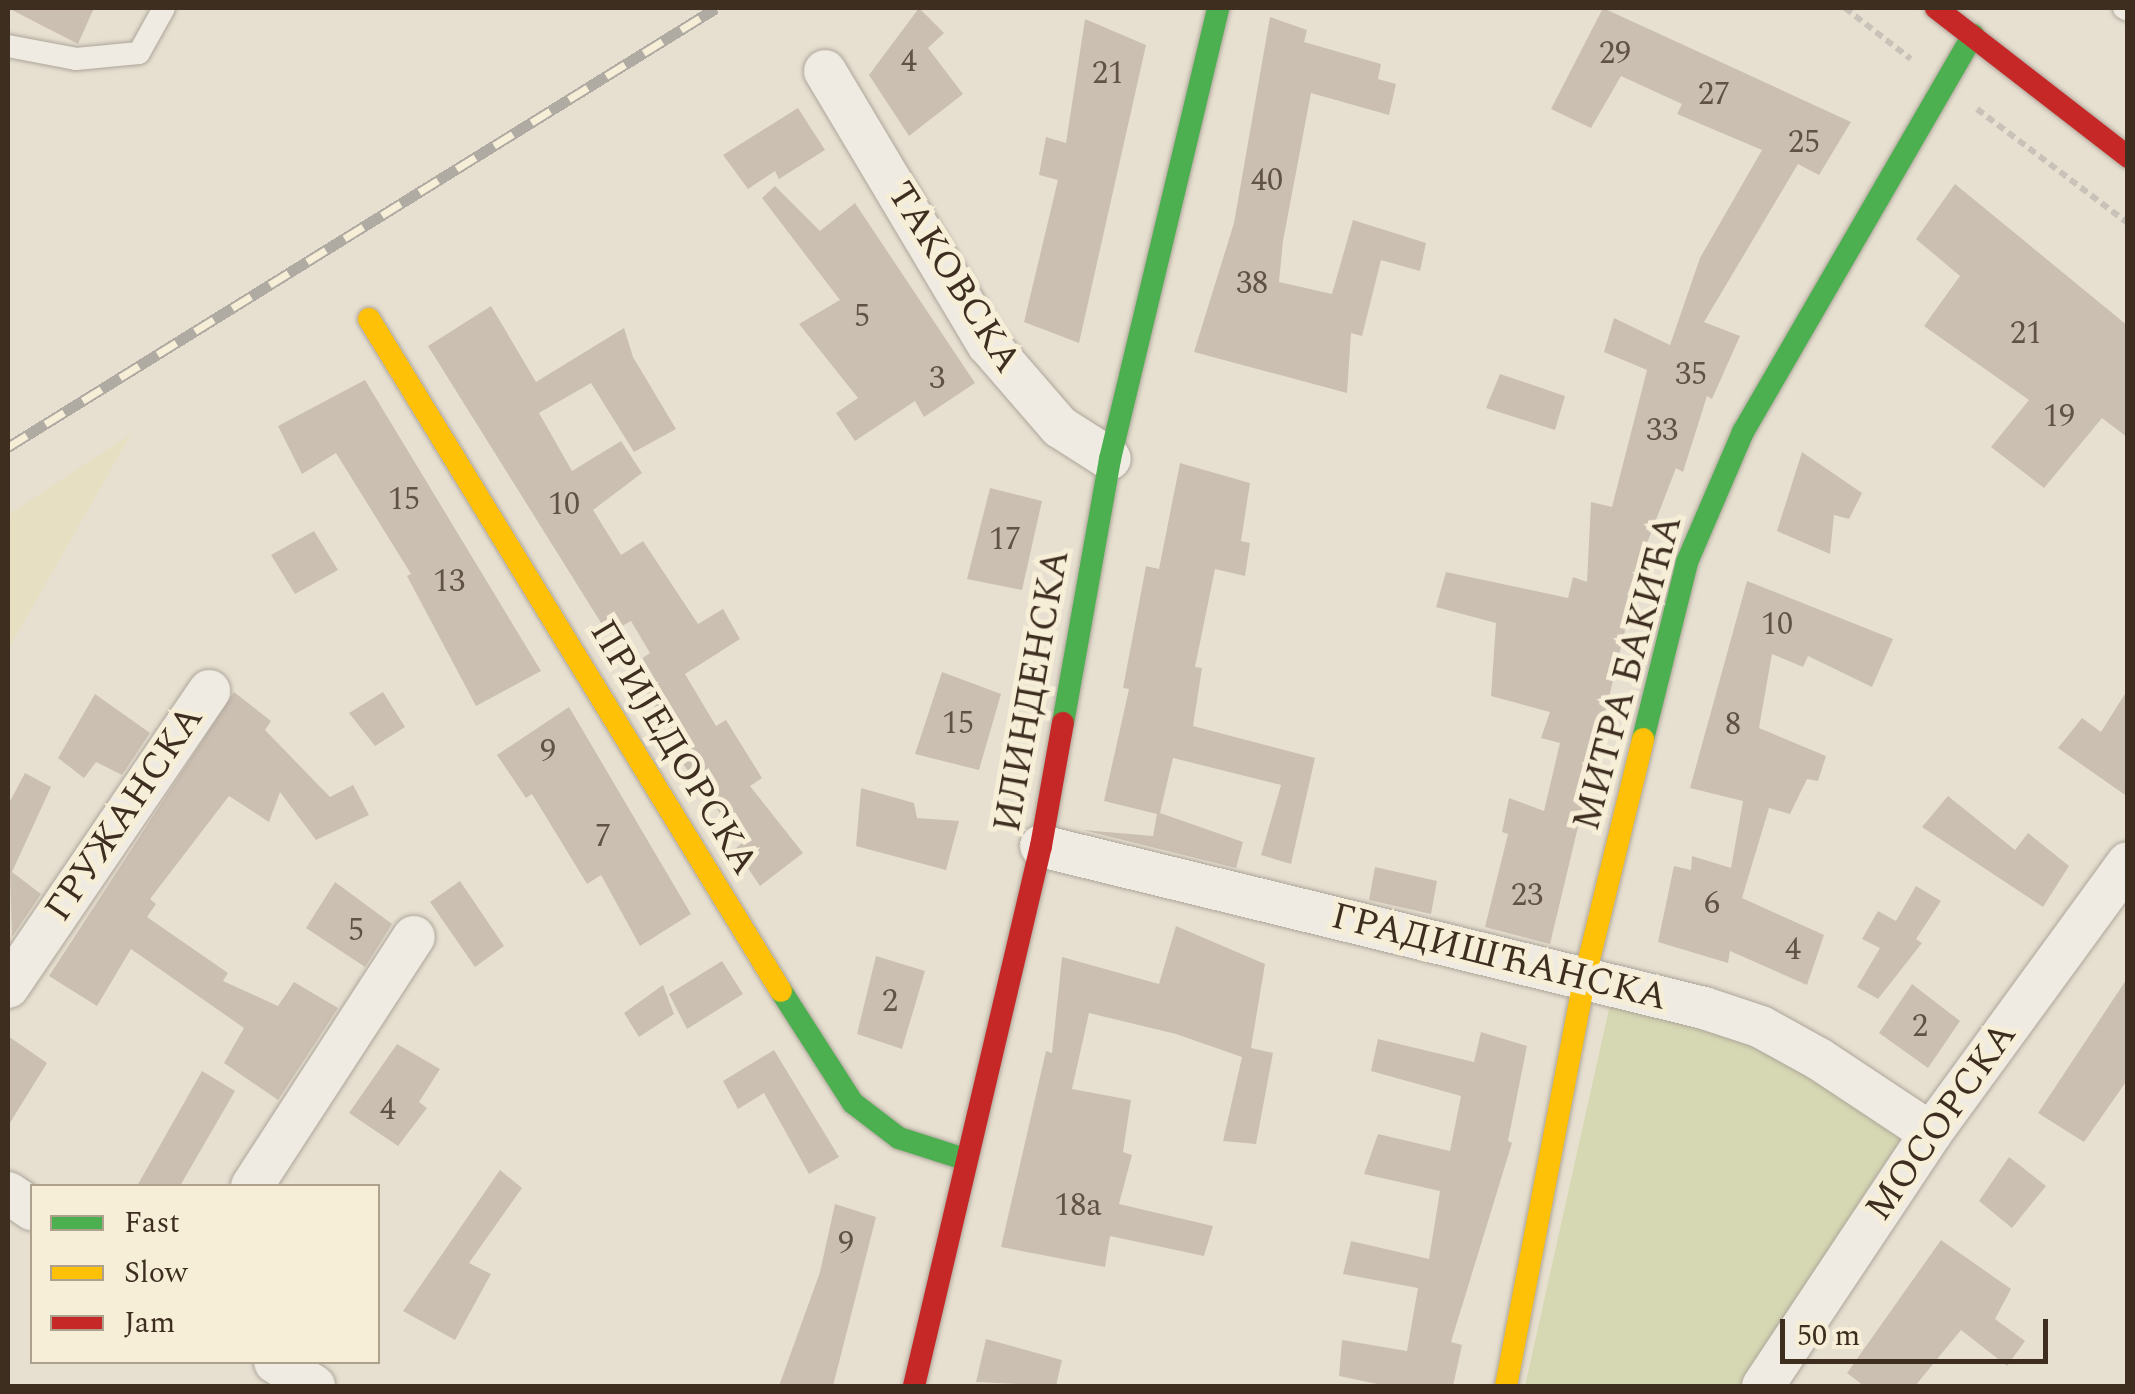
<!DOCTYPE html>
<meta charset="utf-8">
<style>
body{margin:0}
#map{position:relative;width:2135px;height:1394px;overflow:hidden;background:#e7e0d1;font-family:Spectral,serif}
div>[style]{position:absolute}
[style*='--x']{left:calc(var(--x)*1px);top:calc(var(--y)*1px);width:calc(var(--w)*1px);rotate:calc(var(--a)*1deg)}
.farmland>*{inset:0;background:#e6dfc2}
.green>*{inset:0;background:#d6d7b3}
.building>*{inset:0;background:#cbbfb2}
.path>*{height:6px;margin-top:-3px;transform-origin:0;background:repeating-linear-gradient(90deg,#c8c2b9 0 8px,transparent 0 13px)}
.roads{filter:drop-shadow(0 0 2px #ada599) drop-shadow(0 0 2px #ada599)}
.lane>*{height:22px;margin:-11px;padding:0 11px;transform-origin:11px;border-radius:11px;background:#efebe3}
.street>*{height:42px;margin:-21px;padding:0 21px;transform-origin:21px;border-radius:21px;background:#efebe3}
.fast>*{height:22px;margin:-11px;padding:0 11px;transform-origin:11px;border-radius:11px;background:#4caf50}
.slow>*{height:22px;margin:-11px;padding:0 11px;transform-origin:11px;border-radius:11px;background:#ffc107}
.jam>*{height:22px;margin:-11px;padding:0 11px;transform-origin:11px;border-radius:11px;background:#c62828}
.rail>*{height:11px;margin-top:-5.5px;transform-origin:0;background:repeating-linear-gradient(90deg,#f7eed8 0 22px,#afaaa2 0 44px);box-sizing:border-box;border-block:2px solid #afaaa2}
span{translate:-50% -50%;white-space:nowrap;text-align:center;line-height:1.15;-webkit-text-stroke:10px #f7eed8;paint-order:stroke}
.number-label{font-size:32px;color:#605244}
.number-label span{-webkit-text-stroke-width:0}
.street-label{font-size:38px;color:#3d2e20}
.frame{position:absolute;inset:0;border:10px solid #3d2e20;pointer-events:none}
.legend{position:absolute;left:30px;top:1184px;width:350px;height:180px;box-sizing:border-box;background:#f7eed8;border:2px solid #ada18e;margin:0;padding:12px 18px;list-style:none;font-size:30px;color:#3d2e20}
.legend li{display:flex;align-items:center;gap:20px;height:50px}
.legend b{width:50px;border:2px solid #ada18e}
.scale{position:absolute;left:1780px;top:1319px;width:268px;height:45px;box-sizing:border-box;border:5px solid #3d2e20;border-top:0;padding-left:12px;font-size:30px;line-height:35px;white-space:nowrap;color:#3d2e20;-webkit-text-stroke:8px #f7eed8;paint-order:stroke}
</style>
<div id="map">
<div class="farmland">
<i style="clip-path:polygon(131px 434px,8px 650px,8px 515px)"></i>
</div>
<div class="green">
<i style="clip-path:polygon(1611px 1000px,1702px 1023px,1787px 1061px,1907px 1143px,1745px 1386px,1525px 1386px)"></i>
</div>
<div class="building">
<i style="clip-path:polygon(8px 8px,94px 8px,78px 44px)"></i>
<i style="clip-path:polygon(919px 8px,944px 33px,928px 48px,963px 94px,909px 136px,869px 75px)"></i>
<i style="clip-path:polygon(1603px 8px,1851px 122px,1819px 175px,1798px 164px,1704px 322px,1740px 336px,1712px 399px,1707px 396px,1683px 472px,1676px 468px,1627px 595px,1633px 597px,1550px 944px,1485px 927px,1508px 834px,1502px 832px,1509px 798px,1544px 811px,1560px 743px,1541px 738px,1550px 712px,1491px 696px,1496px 623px,1436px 607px,1446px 572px,1568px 598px,1573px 577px,1587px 582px,1591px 502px,1612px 507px,1647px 370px,1604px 352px,1614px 318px,1670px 345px,1700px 258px,1762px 150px,1677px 114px,1682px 104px,1621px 76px,1591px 128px,1551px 109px)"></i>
<i style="clip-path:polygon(1270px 17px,1307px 30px,1304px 42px,1381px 64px,1378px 79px,1396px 84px,1389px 115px,1311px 93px,1283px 241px,1279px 282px,1332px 294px,1353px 220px,1426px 243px,1420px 271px,1381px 260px,1362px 336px,1351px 333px,1347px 393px,1194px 352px,1234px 223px)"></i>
<i style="clip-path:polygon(1085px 19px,1146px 45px,1079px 343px,1024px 322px,1058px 180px,1039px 175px,1046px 137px,1066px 143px)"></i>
<i style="clip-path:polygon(798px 108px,825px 150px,779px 179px,775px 171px,748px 189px,723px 155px)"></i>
<i style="clip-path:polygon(1955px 184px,2128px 326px,2128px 438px,2102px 418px,2044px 488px,1991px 447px,2029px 400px,1924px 326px,1960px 276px,1916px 239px)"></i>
<i style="clip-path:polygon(775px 186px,820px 231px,855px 203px,975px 383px,924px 417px,915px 401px,855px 441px,836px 413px,858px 398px,799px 324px,840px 300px,762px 198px)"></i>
<i style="clip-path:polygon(491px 306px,536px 382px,624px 328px,633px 357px,676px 429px,634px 452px,591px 383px,539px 413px,572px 471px,621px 441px,642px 473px,593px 510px,621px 555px,643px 541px,698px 624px,723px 609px,740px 639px,685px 674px,716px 726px,726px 720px,762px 778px,750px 786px,803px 853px,760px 886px,735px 849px,742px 843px,675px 753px,680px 750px,631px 666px,650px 653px,631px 621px,608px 634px,428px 346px)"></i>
<i style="clip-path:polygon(1500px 374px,1565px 396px,1555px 430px,1486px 408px)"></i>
<i style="clip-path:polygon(365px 380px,541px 671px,476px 706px,407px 576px,411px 574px,336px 453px,302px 474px,278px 426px)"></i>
<i style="clip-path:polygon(1802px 452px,1862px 493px,1849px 519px,1834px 515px,1830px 554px,1777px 531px)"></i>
<i style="clip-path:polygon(1180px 463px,1250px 483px,1241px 541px,1250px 543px,1245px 576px,1215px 569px,1195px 667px,1202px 668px,1193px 726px,1315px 758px,1291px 864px,1261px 855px,1281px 785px,1173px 758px,1160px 813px,1243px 842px,1236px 868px,1083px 830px,1153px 836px,1157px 814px,1104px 801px,1129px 689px,1123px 688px,1146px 566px,1159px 569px)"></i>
<i style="clip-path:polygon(990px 488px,1042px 501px,1022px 590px,967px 579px)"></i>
<i style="clip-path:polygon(314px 531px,338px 570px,295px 594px,271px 555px)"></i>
<i style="clip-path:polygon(1747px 581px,1893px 639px,1872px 687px,1808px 656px,1803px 667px,1772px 654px,1759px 728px,1826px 756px,1818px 781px,1807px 779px,1790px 814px,1769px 808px,1742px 898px,1824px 935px,1807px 985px,1730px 951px,1728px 963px,1658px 942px,1674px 866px,1691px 870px,1692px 856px,1731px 868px,1743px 801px,1690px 788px)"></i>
<i style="clip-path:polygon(942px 672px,1001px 694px,979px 770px,915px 754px)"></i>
<i style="clip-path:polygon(2128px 689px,2128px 797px,2058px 748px,2082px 718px,2101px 732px)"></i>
<i style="clip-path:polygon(234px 692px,271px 721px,265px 730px,330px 797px,353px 785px,369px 815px,316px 840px,280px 792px,269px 822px,229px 796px,150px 899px,156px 904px,147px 917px,228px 973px,223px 981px,278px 1006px,294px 982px,338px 1008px,278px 1100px,224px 1063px,244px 1028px,131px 949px,97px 1006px,49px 976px)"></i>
<i style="clip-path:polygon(383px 692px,405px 727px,375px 746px,349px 713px)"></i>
<i style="clip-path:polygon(95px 694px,150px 733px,122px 775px,96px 762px,84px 778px,58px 758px)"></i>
<i style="clip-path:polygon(569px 707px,691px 914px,640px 946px,601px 875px,587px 884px,532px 794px,526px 798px,497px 755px)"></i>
<i style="clip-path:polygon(25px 773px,51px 787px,12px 872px,41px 894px,12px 937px,8px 805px)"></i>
<i style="clip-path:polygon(861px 788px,914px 803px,917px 818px,959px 821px,946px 870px,856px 846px)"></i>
<i style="clip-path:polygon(1948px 796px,2015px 850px,2028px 833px,2069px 866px,2043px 907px,1922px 827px)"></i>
<i style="clip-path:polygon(1375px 867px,1437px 881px,1431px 914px,1369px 900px)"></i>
<i style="clip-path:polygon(460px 881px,504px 946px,475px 967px,430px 902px)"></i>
<i style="clip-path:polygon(335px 882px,392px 924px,365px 967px,306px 928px)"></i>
<i style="clip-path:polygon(1916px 886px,1941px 901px,1916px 939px,1922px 943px,1878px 999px,1857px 987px,1880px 948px,1862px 939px,1878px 911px,1896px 921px)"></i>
<i style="clip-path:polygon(1176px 926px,1265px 964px,1251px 1048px,1273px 1053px,1256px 1144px,1223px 1141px,1242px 1057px,1176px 1034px,1089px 1013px,1072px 1089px,1131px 1100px,1123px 1152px,1132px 1155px,1119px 1204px,1213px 1226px,1204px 1256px,1110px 1236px,1105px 1267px,1001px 1247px,1046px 1051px,1052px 1053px,1062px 957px,1159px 984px)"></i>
<i style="clip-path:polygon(876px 956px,925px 971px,902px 1049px,857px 1034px)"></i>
<i style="clip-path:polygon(722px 961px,743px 994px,687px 1029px,669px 994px)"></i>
<i style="clip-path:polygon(2128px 977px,2128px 1079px,2084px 1142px,2038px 1113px)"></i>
<i style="clip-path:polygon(1912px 984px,1960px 1021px,1928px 1068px,1879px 1033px)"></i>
<i style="clip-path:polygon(663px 985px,674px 1014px,639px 1037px,624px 1013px)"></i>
<i style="clip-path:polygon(1481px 1032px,1527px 1046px,1508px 1141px,1512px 1143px,1451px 1342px,1462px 1345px,1453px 1386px,1387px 1386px,1339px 1376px,1342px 1340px,1407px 1351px,1418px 1288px,1343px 1274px,1351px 1241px,1429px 1259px,1440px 1191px,1364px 1174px,1378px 1134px,1450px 1151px,1461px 1096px,1371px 1071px,1378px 1039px,1474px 1062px)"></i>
<i style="clip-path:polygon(8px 1036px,47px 1063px,8px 1126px)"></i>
<i style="clip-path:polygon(397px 1044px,440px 1069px,419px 1102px,427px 1108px,398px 1146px,349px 1113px)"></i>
<i style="clip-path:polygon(774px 1050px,839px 1157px,809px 1174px,764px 1093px,738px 1109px,723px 1081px)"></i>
<i style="clip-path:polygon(202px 1071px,235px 1091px,180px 1186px,137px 1186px)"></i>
<i style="clip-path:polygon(2009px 1157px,2046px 1186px,2012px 1228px,1979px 1201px)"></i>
<i style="clip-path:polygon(500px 1170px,522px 1188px,469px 1263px,491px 1274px,455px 1340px,403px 1311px)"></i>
<i style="clip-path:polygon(835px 1204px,876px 1217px,833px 1386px,779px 1386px,820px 1272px)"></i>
<i style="clip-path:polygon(1941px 1240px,2011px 1289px,1995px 1319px,2025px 1341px,2007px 1366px,1961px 1330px,1915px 1386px,1864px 1386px,1847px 1373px)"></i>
<i style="clip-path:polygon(986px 1339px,1062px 1360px,1056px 1386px,976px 1382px)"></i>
</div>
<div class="path">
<i style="--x:1845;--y:8;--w:83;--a:37.7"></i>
<i style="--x:1977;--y:109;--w:189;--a:37.1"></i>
</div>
<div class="roads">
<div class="lane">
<i style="--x:2124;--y:8;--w:4;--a:27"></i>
<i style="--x:8;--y:46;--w:69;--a:10.8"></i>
<i style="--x:76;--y:59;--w:63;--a:-5.4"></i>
<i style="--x:139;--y:53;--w:51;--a:-60.9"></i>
</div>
<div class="street">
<i style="--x:825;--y:71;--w:318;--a:59.2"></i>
<i style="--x:988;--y:344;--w:110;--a:49.1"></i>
<i style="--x:1060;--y:427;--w:59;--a:32.6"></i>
<i style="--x:1041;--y:846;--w:683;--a:13.73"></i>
<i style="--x:1704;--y:1008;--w:60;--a:18.4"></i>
<i style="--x:1761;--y:1027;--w:66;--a:28.9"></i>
<i style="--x:1819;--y:1059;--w:134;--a:33.5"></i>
<i style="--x:8;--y:987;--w:358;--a:-55.8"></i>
<i style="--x:252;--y:1186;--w:297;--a:-57"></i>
<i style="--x:8;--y:1193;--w:29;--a:34"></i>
<i style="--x:275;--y:1362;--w:46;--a:31.6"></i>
<i style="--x:1763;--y:1386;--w:304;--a:-56.4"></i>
<i style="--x:1931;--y:1133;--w:334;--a:-53.9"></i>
</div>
<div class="fast">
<i style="--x:1063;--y:723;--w:268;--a:-79.9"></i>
<i style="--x:1110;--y:459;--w:464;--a:-76.5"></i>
<i style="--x:1643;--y:739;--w:182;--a:-76"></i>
<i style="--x:1687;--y:562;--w:142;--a:-66.7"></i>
<i style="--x:1743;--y:432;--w:459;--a:-59.9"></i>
<i style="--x:781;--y:991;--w:133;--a:57.3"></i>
<i style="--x:853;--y:1103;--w:58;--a:37.3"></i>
<i style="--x:899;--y:1138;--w:71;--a:17.9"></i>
</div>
<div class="slow">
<i style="--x:369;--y:319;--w:788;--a:58.49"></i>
<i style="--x:1506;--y:1386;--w:413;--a:-79.1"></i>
<i style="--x:1584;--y:980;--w:248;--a:-76.2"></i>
</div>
<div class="jam">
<i style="--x:1936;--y:8;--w:243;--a:37.8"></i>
<i style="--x:914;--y:1386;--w:555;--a:-76.77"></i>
<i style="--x:1041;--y:846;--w:125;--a:-79.9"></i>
</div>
</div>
<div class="rail">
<i style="--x:8;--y:447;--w:833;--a:-31.8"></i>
</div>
<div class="number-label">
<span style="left:1615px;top:54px">29</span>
<span style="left:909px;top:62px">4</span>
<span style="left:1108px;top:74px">21</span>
<span style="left:1714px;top:95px">27</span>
<span style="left:1804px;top:143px">25</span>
<span style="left:1267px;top:181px">40</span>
<span style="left:1252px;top:284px">38</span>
<span style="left:862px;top:317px">5</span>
<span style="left:2026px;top:334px">21</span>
<span style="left:1691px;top:375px">35</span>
<span style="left:937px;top:379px">3</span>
<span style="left:2059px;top:417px">19</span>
<span style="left:1662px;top:431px">33</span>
<span style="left:404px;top:500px">15</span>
<span style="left:564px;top:505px">10</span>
<span style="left:1005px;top:540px">17</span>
<span style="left:449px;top:582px">13</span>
<span style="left:1777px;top:625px">10</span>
<span style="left:958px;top:724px">15</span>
<span style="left:1733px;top:725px">8</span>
<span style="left:548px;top:752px">9</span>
<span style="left:603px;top:837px">7</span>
<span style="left:1527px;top:896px">23</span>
<span style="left:1712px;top:904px">6</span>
<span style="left:356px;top:931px">5</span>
<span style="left:1793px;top:950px">4</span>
<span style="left:890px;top:1002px">2</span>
<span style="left:1920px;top:1027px">2</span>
<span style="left:388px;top:1110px">4</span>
<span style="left:1078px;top:1206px">18a</span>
<span style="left:846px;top:1244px">9</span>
</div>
<div class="street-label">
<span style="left:953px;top:278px;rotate:58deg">ТАКОВСКА</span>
<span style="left:1629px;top:673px;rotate:-75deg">МИТРА БАКИЋА</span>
<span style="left:1033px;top:691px;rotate:-80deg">ИЛИНДЕНСКА</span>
<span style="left:673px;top:748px;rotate:59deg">ПРИЈЕДОРСКА</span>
<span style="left:125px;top:814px;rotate:-56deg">ГРУЖАНСКА</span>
<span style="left:1499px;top:958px;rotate:14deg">ГРАДИШЋАНСКА</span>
<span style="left:1942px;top:1122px;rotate:-55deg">МОСОРСКА</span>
</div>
<div class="frame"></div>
<ul class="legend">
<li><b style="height:12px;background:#4caf50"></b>Fast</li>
<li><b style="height:12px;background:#ffc107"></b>Slow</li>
<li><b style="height:12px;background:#c62828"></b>Jam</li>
</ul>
<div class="scale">50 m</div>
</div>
